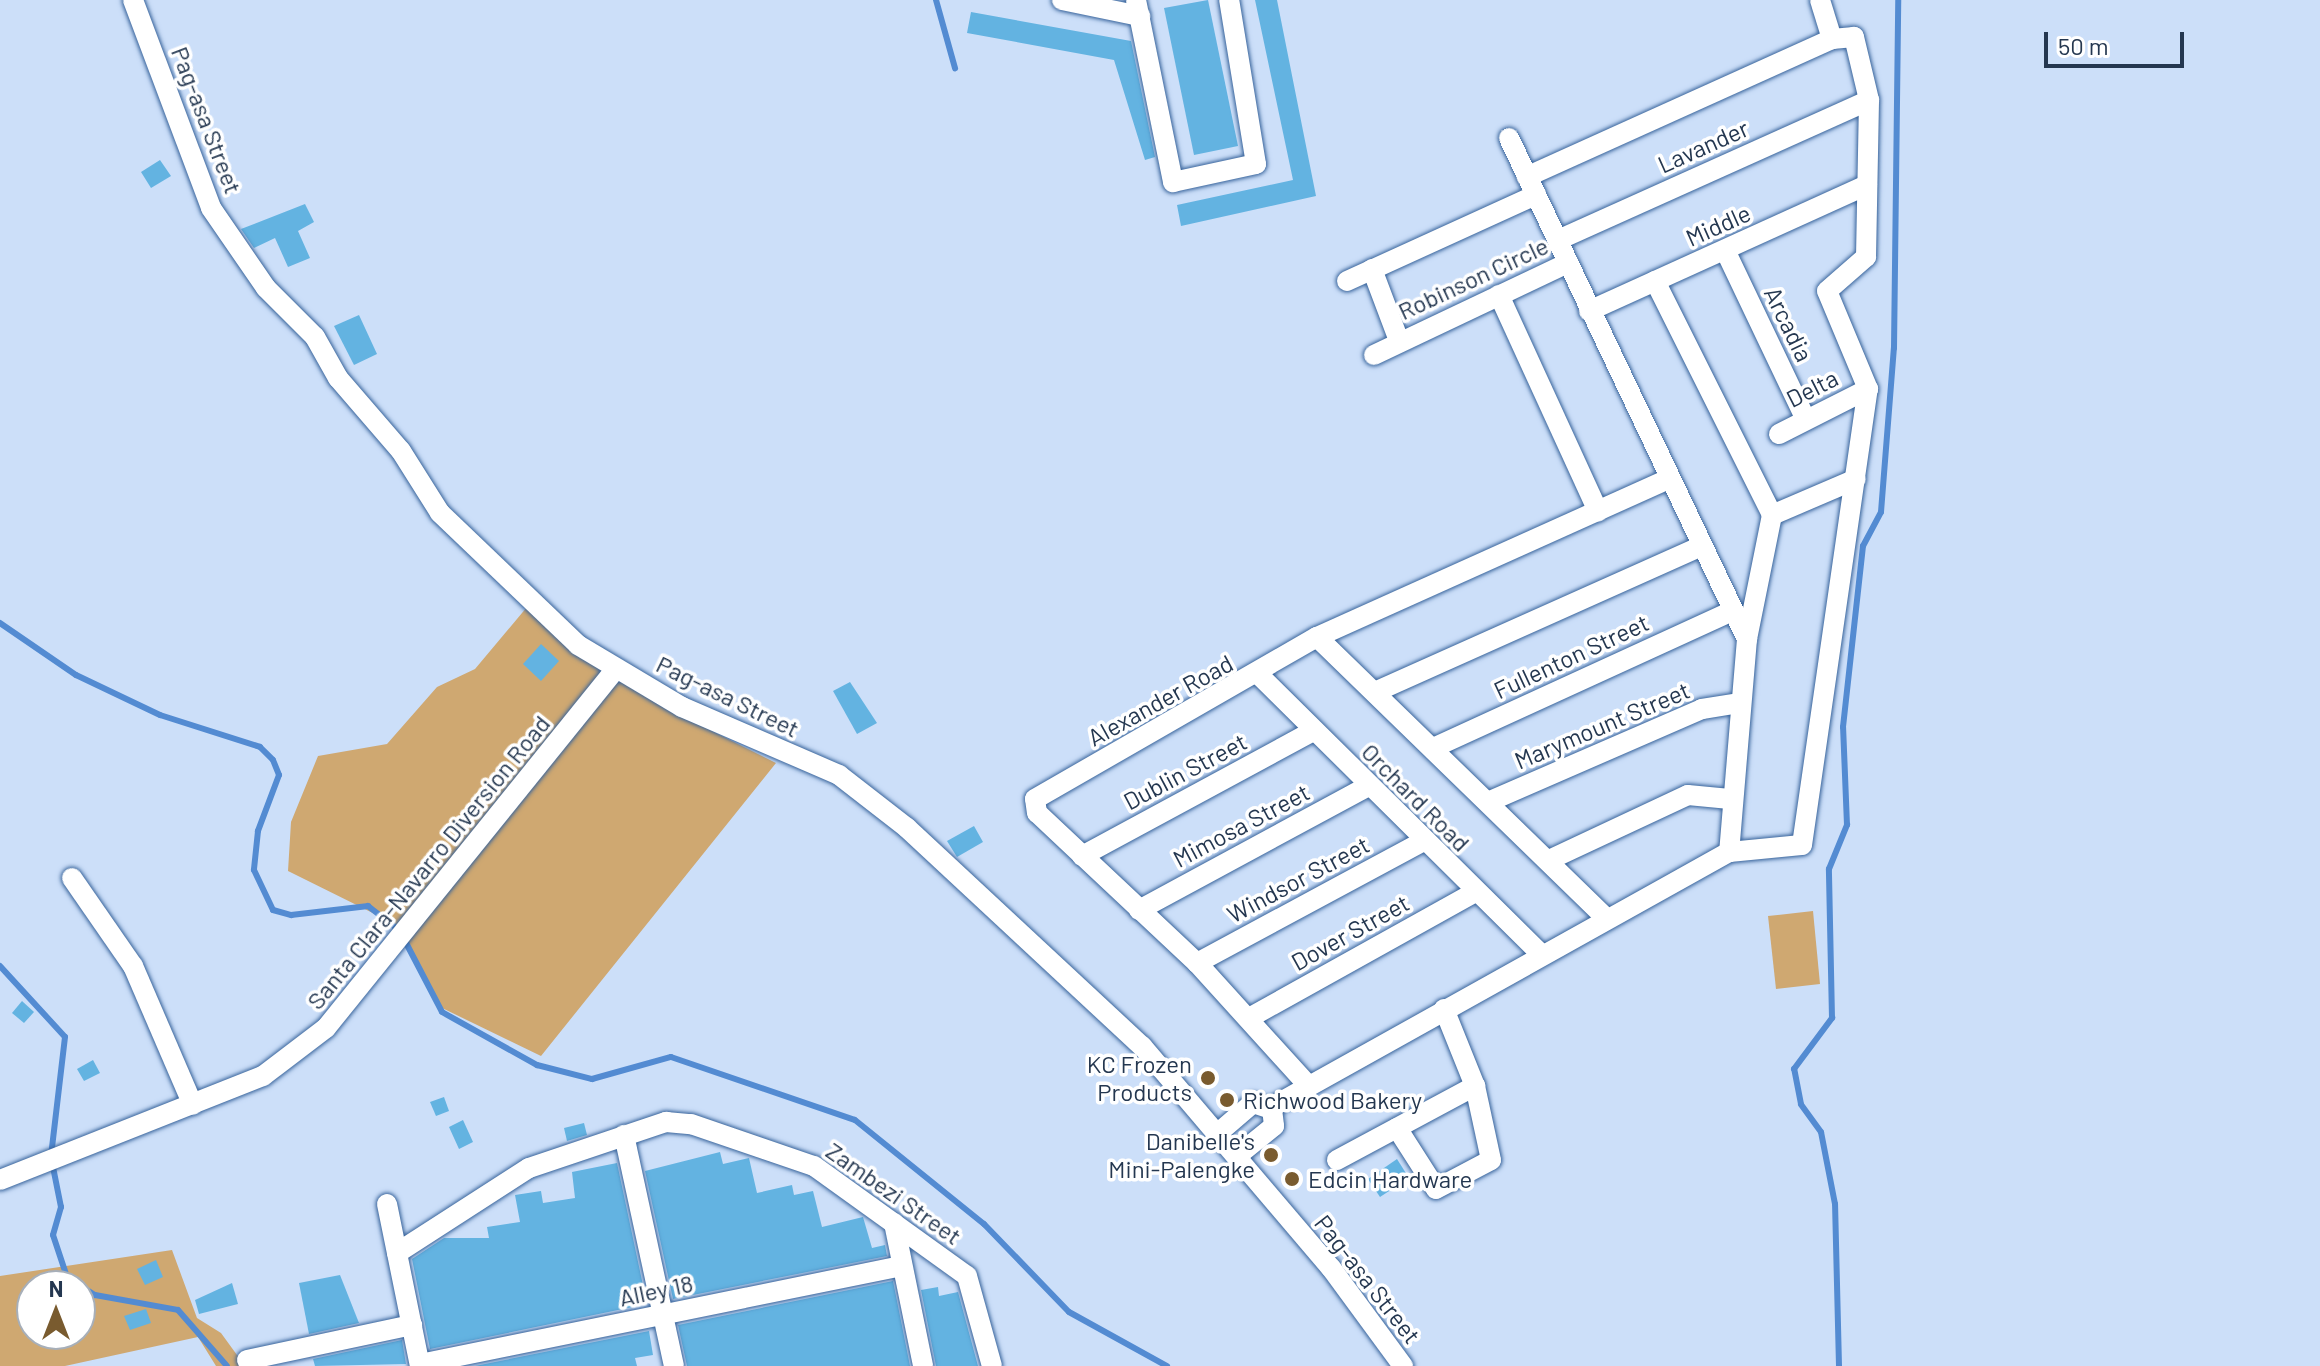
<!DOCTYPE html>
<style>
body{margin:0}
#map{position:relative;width:2320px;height:1366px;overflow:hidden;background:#ccdff9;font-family:Barlow,sans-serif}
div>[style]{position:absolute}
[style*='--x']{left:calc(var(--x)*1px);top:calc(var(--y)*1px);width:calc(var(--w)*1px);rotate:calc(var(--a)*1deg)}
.green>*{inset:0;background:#cfa871}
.stream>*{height:6px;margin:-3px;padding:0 3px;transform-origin:3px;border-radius:3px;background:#538bd2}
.building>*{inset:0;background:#63b3e1}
.roads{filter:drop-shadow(0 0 2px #37639b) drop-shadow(0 0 2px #37639b)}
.minor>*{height:20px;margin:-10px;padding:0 10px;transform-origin:10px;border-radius:10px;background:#fff}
.dots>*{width:22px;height:22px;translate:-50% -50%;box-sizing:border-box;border:4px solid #fff;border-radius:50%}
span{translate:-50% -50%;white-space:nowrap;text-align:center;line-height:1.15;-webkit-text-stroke:7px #fff;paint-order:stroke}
.street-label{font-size:24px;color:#243750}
.poi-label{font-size:24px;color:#243750}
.right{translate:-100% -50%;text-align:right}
.left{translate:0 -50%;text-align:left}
.north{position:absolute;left:16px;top:1270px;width:80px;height:80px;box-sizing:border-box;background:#fff;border:2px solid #a7afb9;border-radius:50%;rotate:0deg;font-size:22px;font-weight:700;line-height:32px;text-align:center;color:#243750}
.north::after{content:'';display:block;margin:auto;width:28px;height:36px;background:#795b2f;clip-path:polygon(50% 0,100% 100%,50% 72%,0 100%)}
.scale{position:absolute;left:2044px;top:32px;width:140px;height:36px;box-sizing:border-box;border:4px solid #243750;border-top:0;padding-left:10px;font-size:24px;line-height:28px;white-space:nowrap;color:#243750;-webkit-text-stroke:6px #fff;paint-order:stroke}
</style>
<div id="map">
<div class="green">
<i style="clip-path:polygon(527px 607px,666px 708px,776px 763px,541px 1056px,440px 1007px,401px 927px,288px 871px,291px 822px,318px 756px,387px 744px,437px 687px,475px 669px)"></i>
<i style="clip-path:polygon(1813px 911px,1820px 984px,1776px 989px,1768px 916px)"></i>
<i style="clip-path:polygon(evenodd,172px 1250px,197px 1318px,221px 1333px,245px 1366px,216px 1366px,198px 1337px,65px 1366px,0 1366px,0 1276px,172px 1250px,32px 1286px,80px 1286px,80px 1334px,32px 1334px,32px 1286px)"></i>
</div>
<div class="stream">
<i style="--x:936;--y:0;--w:71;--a:74.4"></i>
<i style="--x:0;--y:623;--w:92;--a:34.4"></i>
<i style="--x:76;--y:675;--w:93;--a:25.5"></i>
<i style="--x:160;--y:715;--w:105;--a:17.7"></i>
<i style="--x:260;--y:747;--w:18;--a:45"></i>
<i style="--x:273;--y:760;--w:16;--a:68"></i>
<i style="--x:279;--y:775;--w:60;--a:110.6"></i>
<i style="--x:258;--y:831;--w:39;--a:96"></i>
<i style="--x:254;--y:870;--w:44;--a:64.6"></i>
<i style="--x:273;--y:910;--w:19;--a:16"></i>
<i style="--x:291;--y:915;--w:78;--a:-6.7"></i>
<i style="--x:368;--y:906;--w:39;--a:38"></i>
<i style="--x:404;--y:939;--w:82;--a:62.5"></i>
<i style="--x:442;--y:1012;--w:109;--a:29.2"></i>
<i style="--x:537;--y:1065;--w:57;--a:14.3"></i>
<i style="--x:592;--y:1079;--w:82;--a:-15.6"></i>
<i style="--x:671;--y:1057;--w:194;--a:18.9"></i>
<i style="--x:855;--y:1120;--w:166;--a:38.9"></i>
<i style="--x:984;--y:1224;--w:122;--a:46"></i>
<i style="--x:1069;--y:1312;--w:112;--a:28.9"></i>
<i style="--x:0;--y:966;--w:96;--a:47.5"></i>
<i style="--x:65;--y:1037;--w:121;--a:96.7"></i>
<i style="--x:51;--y:1157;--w:51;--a:78.7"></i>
<i style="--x:61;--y:1207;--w:29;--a:106"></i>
<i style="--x:53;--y:1235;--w:44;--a:71.6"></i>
<i style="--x:67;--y:1277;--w:33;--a:33"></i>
<i style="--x:95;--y:1295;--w:84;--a:10.2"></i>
<i style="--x:178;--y:1310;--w:74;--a:48.8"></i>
<i style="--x:1839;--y:1366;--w:162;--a:-91.4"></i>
<i style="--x:1835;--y:1204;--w:73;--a:-101"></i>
<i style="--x:1821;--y:1132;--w:34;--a:-126"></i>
<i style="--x:1801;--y:1104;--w:36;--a:-101"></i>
<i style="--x:1794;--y:1069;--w:64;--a:-53.3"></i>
<i style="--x:1832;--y:1018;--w:149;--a:-91.2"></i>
<i style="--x:1829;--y:869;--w:48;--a:-67.8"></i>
<i style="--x:1847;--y:825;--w:98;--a:-92.3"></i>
<i style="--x:1843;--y:727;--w:182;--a:-83.7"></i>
<i style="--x:1863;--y:546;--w:38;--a:-62"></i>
<i style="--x:1881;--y:512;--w:165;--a:-85.5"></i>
<i style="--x:1894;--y:348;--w:348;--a:-89.3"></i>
</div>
<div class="building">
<i style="clip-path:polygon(1208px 0,1238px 146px,1194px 155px,1164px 8px)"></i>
<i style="clip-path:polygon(1255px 0,1277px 0,1316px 196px,1181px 226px,1177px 205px,1293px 180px)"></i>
<i style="clip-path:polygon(971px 12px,1131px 41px,1155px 157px,1145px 160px,1114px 60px,967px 33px)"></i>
<i style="clip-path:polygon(160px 160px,171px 176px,151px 188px,141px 172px)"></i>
<i style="clip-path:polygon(305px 204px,314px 222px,298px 231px,310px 258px,288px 267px,275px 238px,254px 248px,241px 229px)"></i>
<i style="clip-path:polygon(359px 315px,377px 354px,354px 365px,334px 326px)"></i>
<i style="clip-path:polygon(541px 644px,559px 661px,541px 681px,523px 664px)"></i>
<i style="clip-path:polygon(850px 682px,877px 723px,857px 734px,833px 691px)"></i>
<i style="clip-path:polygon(974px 826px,983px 842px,957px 857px,947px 841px)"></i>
<i style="clip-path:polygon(22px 1001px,34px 1012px,24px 1023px,12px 1013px)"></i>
<i style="clip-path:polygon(93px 1060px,100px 1073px,84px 1081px,77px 1069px)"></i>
<i style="clip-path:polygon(444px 1097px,449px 1111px,436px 1116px,430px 1102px)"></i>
<i style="clip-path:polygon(463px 1120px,473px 1142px,459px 1149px,449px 1127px)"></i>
<i style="clip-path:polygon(584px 1123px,587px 1135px,567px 1141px,564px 1128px)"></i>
<i style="clip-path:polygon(720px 1152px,723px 1164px,749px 1158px,757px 1193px,792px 1185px,794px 1195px,813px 1191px,822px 1227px,863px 1217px,872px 1248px,885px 1245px,887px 1256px,673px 1299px,645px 1171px)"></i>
<i style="clip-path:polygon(1397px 1159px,1409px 1178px,1380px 1197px,1368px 1179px)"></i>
<i style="clip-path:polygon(617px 1163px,647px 1304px,430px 1349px,412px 1259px,444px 1238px,489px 1238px,487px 1227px,520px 1222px,515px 1195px,541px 1191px,543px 1203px,575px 1198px,572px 1172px)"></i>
<i style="clip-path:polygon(156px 1260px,163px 1277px,145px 1285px,137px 1269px)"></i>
<i style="clip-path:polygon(340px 1275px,359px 1323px,309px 1334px,299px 1283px)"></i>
<i style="clip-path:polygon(893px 1281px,910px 1366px,687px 1366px,678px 1325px)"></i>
<i style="clip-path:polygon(232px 1283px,238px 1304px,199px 1314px,195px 1300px)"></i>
<i style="clip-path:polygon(938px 1287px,939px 1296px,958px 1292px,978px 1366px,936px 1366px,921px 1290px)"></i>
<i style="clip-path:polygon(146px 1309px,151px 1323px,130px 1330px,124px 1316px)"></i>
<i style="clip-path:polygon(649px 1331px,653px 1355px,635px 1358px,637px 1366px,475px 1366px)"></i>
<i style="clip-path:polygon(402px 1340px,406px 1364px,315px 1366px,313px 1359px)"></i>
</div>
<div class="roads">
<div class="minor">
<i style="--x:133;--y:0;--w:222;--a:69.4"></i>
<i style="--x:211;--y:208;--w:97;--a:55.5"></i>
<i style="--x:266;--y:288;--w:69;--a:45"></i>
<i style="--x:315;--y:337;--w:47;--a:60.7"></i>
<i style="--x:338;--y:378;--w:96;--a:49.2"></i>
<i style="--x:401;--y:451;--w:73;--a:57.8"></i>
<i style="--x:440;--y:513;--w:191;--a:43.7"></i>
<i style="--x:578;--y:645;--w:121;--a:30.8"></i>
<i style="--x:682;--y:707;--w:171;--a:23.4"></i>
<i style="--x:839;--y:775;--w:86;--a:37.9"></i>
<i style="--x:907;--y:828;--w:321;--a:42.9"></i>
<i style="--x:1142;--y:1046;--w:292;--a:49.6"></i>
<i style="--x:1331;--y:1268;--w:122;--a:53.7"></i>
<i style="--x:1062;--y:0;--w:80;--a:11.6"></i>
<i style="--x:1136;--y:0;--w:186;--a:78.5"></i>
<i style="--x:1173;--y:182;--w:85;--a:-12.2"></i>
<i style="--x:1256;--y:164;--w:166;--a:-99.3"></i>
<i style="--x:1820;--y:0;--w:41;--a:72.9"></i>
<i style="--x:1509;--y:138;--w:555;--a:64.59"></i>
<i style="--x:1558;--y:240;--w:341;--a:-24.2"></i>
<i style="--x:1725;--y:250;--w:188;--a:64.5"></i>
<i style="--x:1372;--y:269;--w:77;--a:69.4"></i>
<i style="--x:1347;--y:281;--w:208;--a:-24.5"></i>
<i style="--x:1655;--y:281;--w:262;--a:63.4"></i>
<i style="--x:1772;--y:515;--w:126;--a:101.4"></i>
<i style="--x:1747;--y:639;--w:214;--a:94.8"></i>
<i style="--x:1499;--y:295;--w:238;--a:65.4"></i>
<i style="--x:1589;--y:311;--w:305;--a:-24.4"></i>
<i style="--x:1374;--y:355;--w:215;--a:-25.4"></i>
<i style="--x:1779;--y:434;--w:100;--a:-26.8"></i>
<i style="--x:1772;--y:515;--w:91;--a:-23.2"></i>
<i style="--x:1317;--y:637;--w:402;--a:44.2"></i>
<i style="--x:1259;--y:675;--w:395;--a:44.7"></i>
<i style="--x:1375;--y:692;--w:355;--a:-24.1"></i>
<i style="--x:1433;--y:748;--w:327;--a:-24.6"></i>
<i style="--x:1488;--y:802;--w:233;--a:-23.5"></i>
<i style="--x:1702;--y:709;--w:37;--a:-9"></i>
<i style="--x:1082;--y:856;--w:263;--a:-28.4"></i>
<i style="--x:1549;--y:860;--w:153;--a:-25.1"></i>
<i style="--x:1688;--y:795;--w:42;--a:5.4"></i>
<i style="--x:72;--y:878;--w:107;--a:55.3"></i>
<i style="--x:133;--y:966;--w:151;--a:66.7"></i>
<i style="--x:1139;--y:910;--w:260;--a:-28.4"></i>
<i style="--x:1197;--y:963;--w:258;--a:-28.3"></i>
<i style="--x:1249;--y:1018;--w:259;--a:-29.1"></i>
<i style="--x:1306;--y:1083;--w:162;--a:-132.2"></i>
<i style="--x:1197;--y:963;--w:219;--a:-136.8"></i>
<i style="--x:1037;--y:813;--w:14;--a:-98"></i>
<i style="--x:1035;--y:799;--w:325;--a:-29.9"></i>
<i style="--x:1317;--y:637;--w:386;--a:-24.2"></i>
<i style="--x:1270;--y:1108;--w:526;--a:-29.15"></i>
<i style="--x:1729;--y:852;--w:73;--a:-5.5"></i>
<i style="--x:1802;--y:845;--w:461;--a:-81.8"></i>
<i style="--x:1868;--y:389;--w:106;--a:-112.7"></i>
<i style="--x:1827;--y:291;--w:52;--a:-41.1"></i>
<i style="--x:1866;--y:257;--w:157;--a:-88.9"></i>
<i style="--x:1869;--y:100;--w:65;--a:-103.4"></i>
<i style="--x:1854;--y:37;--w:22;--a:175"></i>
<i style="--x:1832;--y:39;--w:335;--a:155.7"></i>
<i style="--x:1397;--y:1128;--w:72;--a:57.4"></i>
<i style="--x:1436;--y:1189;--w:62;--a:-27.8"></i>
<i style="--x:1491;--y:1160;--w:76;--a:-102.2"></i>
<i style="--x:1475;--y:1086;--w:83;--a:-111.9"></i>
<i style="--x:1217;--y:1134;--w:48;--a:-40.7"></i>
<i style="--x:1253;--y:1103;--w:20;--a:18"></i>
<i style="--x:1272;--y:1109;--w:17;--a:83"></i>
<i style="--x:1274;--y:1126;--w:48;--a:141"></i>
<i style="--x:624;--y:1135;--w:236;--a:77.8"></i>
<i style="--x:1337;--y:1160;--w:157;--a:-28.2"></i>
<i style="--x:0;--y:1180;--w:283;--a:-21.6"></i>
<i style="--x:263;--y:1076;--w:79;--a:-37.3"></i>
<i style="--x:326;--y:1028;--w:461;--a:-51.1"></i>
<i style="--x:387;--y:1204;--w:165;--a:78.5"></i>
<i style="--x:894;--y:1223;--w:146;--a:78.5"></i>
<i style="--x:397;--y:1253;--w:157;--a:-32.8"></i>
<i style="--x:529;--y:1168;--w:145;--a:-18.6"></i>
<i style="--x:666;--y:1122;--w:25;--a:5"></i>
<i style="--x:691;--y:1124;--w:130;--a:18.9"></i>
<i style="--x:814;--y:1166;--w:188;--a:35.7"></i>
<i style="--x:967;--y:1276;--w:93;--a:74.5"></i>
<i style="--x:247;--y:1360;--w:169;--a:-12"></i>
<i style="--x:420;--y:1364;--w:492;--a:-11.5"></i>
</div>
</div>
<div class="dots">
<i style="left:1208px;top:1078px;background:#795b2f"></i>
<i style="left:1227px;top:1100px;background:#795b2f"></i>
<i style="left:1271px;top:1155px;background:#795b2f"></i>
<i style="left:1292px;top:1179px;background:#795b2f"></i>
</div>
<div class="street-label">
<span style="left:207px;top:120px;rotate:69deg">Pag-asa Street</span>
<span style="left:1703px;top:146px;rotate:-24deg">Lavander</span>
<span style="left:1718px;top:225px;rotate:-24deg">Middle</span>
<span style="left:1473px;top:278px;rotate:-25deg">Robinson Circle</span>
<span style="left:1789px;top:324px;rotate:64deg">Arcadia</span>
<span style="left:1812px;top:388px;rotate:-27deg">Delta</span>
<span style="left:1571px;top:656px;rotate:-25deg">Fullenton Street</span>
<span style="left:728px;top:696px;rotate:26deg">Pag-asa Street</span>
<span style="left:1160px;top:700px;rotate:-29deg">Alexander Road</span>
<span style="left:1602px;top:725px;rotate:-23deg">Marymount Street</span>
<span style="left:1185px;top:771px;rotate:-28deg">Dublin Street</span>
<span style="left:1416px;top:797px;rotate:45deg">Orchard Road</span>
<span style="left:1241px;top:825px;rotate:-28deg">Mimosa Street</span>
<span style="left:428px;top:862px;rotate:-51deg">Santa Clara-Navarro Diversion Road</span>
<span style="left:1298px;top:879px;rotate:-28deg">Windsor Street</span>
<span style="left:1350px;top:932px;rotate:-29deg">Dover Street</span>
<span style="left:894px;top:1193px;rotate:35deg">Zambezi Street</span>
<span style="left:1368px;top:1279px;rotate:52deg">Pag-asa Street</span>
<span style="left:656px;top:1290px;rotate:-12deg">Alley 18</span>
</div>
<div class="poi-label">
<span class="right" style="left:1192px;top:1078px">KC Frozen<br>Products</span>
<span class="left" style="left:1243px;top:1100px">Richwood Bakery</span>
<span class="right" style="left:1255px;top:1155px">Danibelle's<br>Mini-Palengke</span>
<span class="left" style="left:1308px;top:1179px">Edcin Hardware</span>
</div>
<div class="north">N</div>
<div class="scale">50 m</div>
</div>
